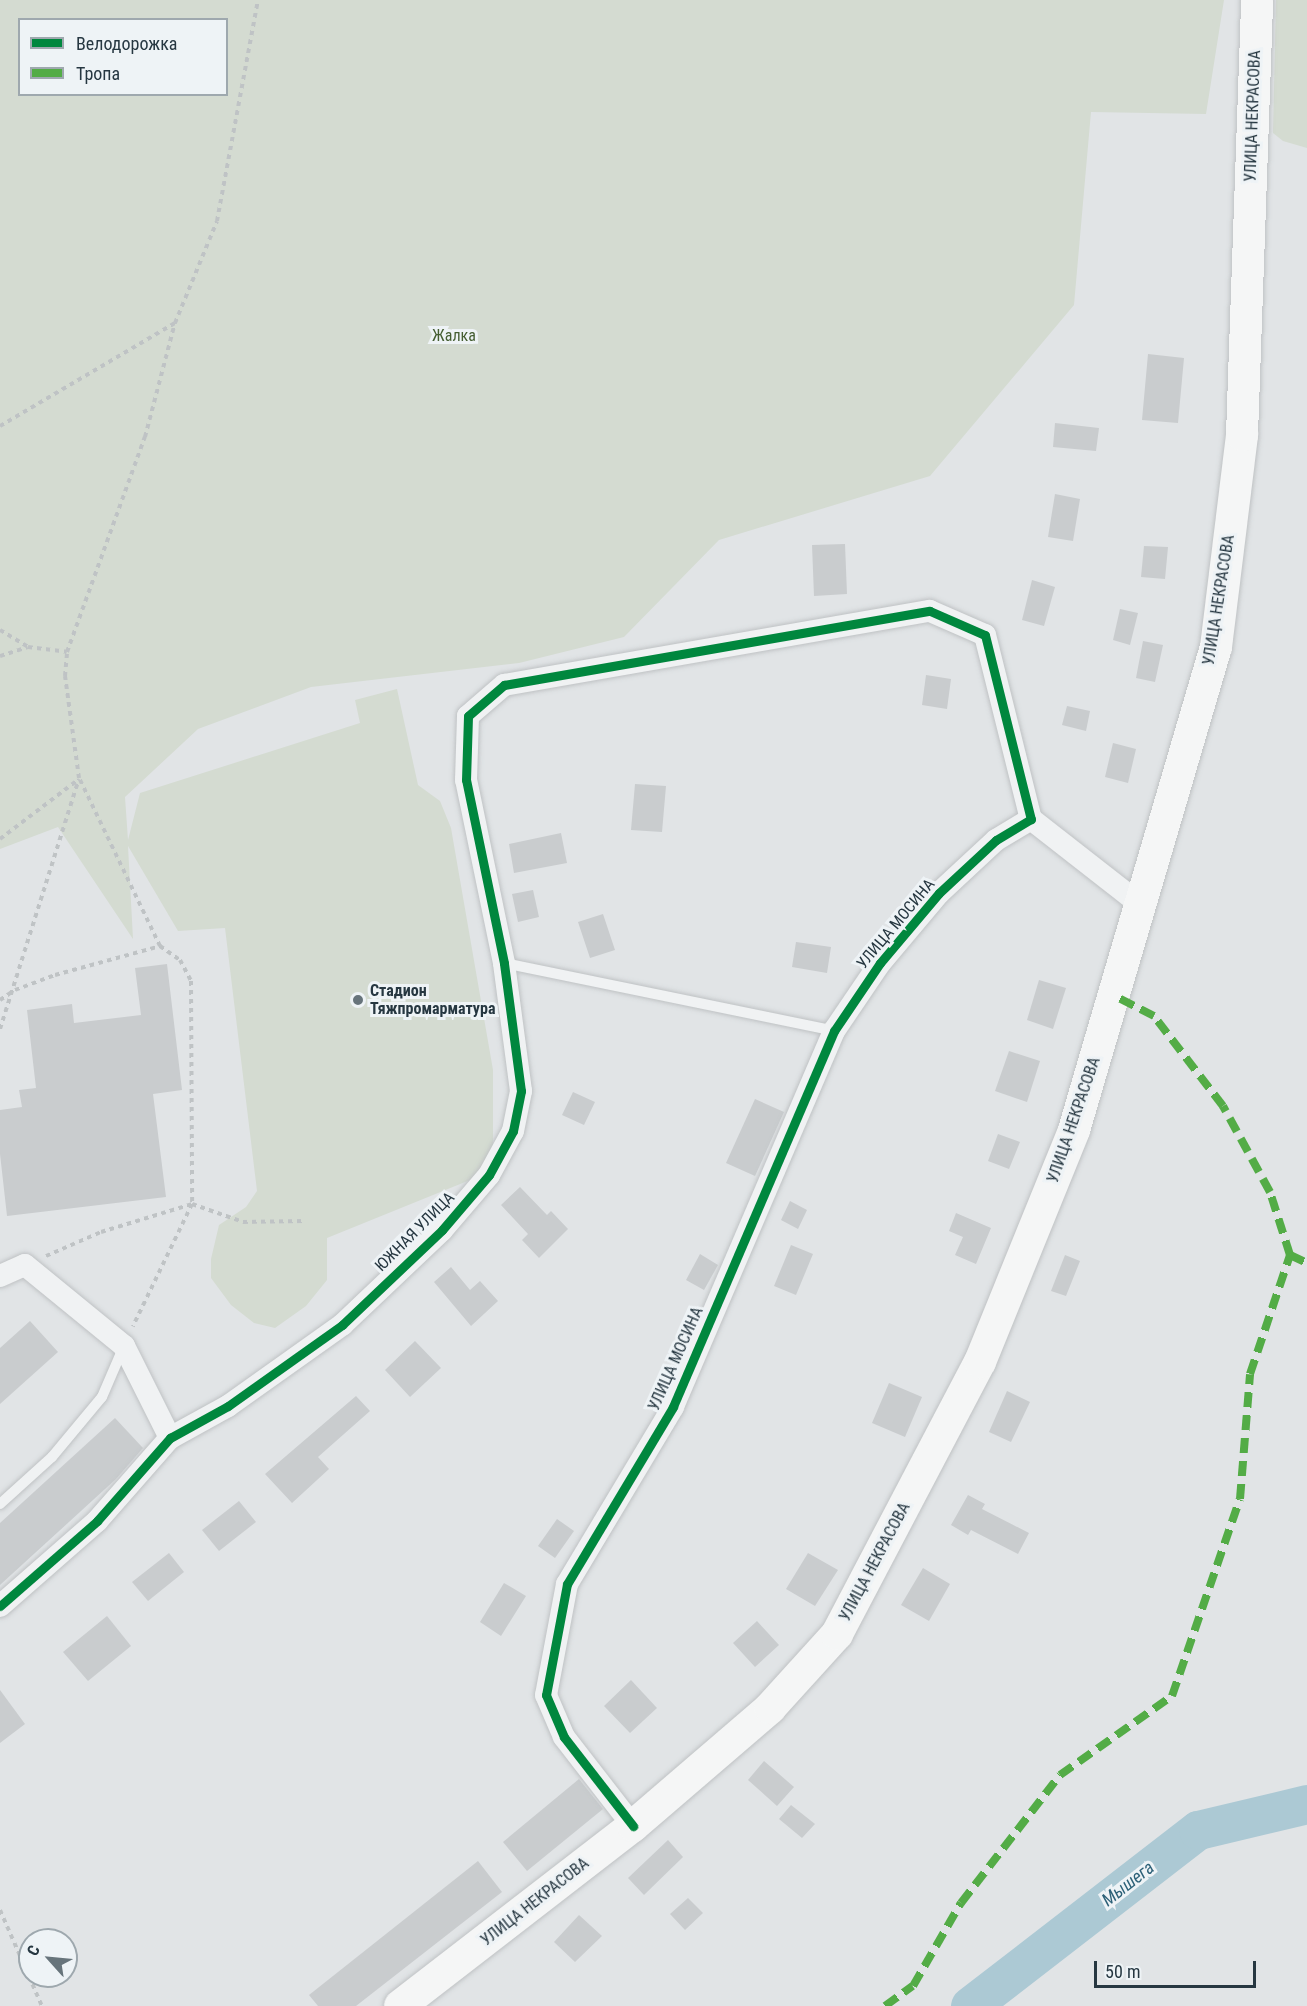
<!DOCTYPE html>
<meta charset="utf-8">
<style>
body{margin:0}
#map{position:relative;width:1307px;height:2006px;overflow:hidden;background:#e1e4e6;font-family:"Roboto Condensed",sans-serif}
div>[style]{position:absolute}
[style*='--x']{left:calc(var(--x)*1px);top:calc(var(--y)*1px);width:calc(var(--w)*1px);rotate:calc(var(--a)*1deg)}
.green>*{inset:0;background:#d4dbd1}
.river>*{height:39px;margin:-19.5px;padding:0 19.5px;transform-origin:19.5px;border-radius:19.5px;background:#acc9d4}
.building>*{inset:0;background:#c9ccce}
.path>*{height:4px;margin-top:-2px;transform-origin:0;background:repeating-linear-gradient(90deg,#bfc3c5 0 4.5px,transparent 0 9px)}
.roads{filter:drop-shadow(0 0 2px #bfc2c4) drop-shadow(0 0 2px #bfc2c4)}
.lane>*{height:10px;margin:-5px;padding:0 5px;transform-origin:5px;border-radius:5px;background:#f0f2f3}
.street>*{height:22px;margin:-11px;padding:0 11px;transform-origin:11px;border-radius:11px;background:#f0f2f3}
.secondary>*{height:32px;margin:-16px;padding:0 16px;transform-origin:16px;border-radius:16px;background:#f5f6f6}
.quiet>*{height:8px;margin-top:-4px;transform-origin:0;background:repeating-linear-gradient(90deg,#53ac46 0 15px,transparent 0 23px)}
.cycleway>*{height:9px;margin:-4.5px;padding:0 4.5px;transform-origin:4.5px;border-radius:4.5px;background:#00873e}
.dots>*{width:16px;height:16px;translate:-50% -50%;box-sizing:border-box;border:3px solid #eef3f6;border-radius:50%}
span{translate:-50% -50%;white-space:nowrap;text-align:center;line-height:1.15;-webkit-text-stroke:6px #eef3f6;paint-order:stroke}
.street-label{font-size:16px;color:#263741}
.park-label{font-size:16px;color:#455e32}
.poi-label{font-size:16px;color:#263741;font-weight:700}
.left{translate:0 -50%;text-align:left}
.water-label{font-size:18px;color:#2d6178;font-style:italic}
.legend{position:absolute;left:18px;top:18px;width:210px;height:78px;box-sizing:border-box;background:#eef3f6;border:2px solid #9ea8ae;margin:0;padding:8px 10px;list-style:none;font-size:18px;color:#263741}
.legend li{display:flex;align-items:center;gap:12px;height:30px}
.legend b{width:30px;border:2px solid #9ea8ae}
.north{position:absolute;left:18px;top:1928px;width:60px;height:60px;box-sizing:border-box;background:#eef3f6;border:2px solid #9ea8ae;border-radius:50%;rotate:297deg;font-size:16px;font-weight:700;line-height:24px;text-align:center;color:#263741}
.north::after{content:'';display:block;margin:auto;width:21px;height:27px;background:#67747b;clip-path:polygon(50% 0,100% 100%,50% 72%,0 100%)}
.scale{position:absolute;left:1094px;top:1961px;width:162px;height:27px;box-sizing:border-box;border:3px solid #263741;border-top:0;padding-left:8px;font-size:18px;line-height:21px;white-space:nowrap;color:#263741;-webkit-text-stroke:4px #eef3f6;paint-order:stroke}
</style>
<div id="map">
<div class="green">
<i style="clip-path:polygon(evenodd,0 0,1224px 0,1206px 114px,1091px 112px,1074px 305px,930px 476px,719px 540px,624px 637px,519px 663px,311px 687px,198px 729px,125px 797px,128px 840px,140px 793px,360px 723px,355px 700px,397px 689px,418px 785px,440px 801px,451px 828px,493px 1070px,493px 1153px,475px 1178px,327px 1238px,327px 1280px,306px 1306px,275px 1328px,254px 1323px,231px 1305px,211px 1278px,211px 1259px,219px 1225px,246px 1207px,257px 1191px,225px 928px,178px 931px,128px 846px,133px 939px,58px 827px,0 849px,0 0,20px 20px,226px 20px,226px 94px,20px 94px,20px 20px)"></i>
<i style="clip-path:polygon(1276px 0,1307px 0,1307px 148px,1283px 141px,1273px 133px)"></i>
</div>
<div class="river">
<i style="--x:970;--y:2006;--w:288;--a:-37.7"></i>
<i style="--x:1198;--y:1830;--w:112;--a:-13.4"></i>
</div>
<div class="building">
<i style="clip-path:polygon(1148px 354px,1184px 358px,1178px 423px,1142px 420px)"></i>
<i style="clip-path:polygon(1055px 423px,1099px 428px,1096px 451px,1053px 447px)"></i>
<i style="clip-path:polygon(1055px 494px,1080px 499px,1073px 541px,1048px 537px)"></i>
<i style="clip-path:polygon(845px 544px,847px 594px,814px 596px,812px 545px)"></i>
<i style="clip-path:polygon(1144px 546px,1168px 547px,1165px 579px,1141px 577px)"></i>
<i style="clip-path:polygon(1032px 580px,1055px 587px,1044px 626px,1022px 620px)"></i>
<i style="clip-path:polygon(1120px 609px,1138px 613px,1130px 645px,1113px 640px)"></i>
<i style="clip-path:polygon(1143px 641px,1163px 645px,1155px 682px,1136px 678px)"></i>
<i style="clip-path:polygon(926px 675px,951px 679px,947px 709px,922px 705px)"></i>
<i style="clip-path:polygon(1067px 706px,1090px 711px,1086px 731px,1062px 725px)"></i>
<i style="clip-path:polygon(1113px 743px,1136px 749px,1128px 783px,1105px 777px)"></i>
<i style="clip-path:polygon(635px 784px,666px 786px,662px 832px,631px 830px)"></i>
<i style="clip-path:polygon(561px 833px,567px 863px,514px 873px,509px 844px)"></i>
<i style="clip-path:polygon(533px 890px,539px 917px,518px 922px,512px 894px)"></i>
<i style="clip-path:polygon(603px 914px,615px 950px,590px 958px,578px 922px)"></i>
<i style="clip-path:polygon(796px 942px,831px 947px,827px 973px,792px 967px)"></i>
<i style="clip-path:polygon(167px 964px,182px 1090px,153px 1094px,166px 1197px,7px 1216px,0 1154px,0 1110px,22px 1107px,19px 1090px,36px 1088px,27px 1010px,72px 1004px,74px 1023px,141px 1015px,135px 968px)"></i>
<i style="clip-path:polygon(1039px 980px,1066px 988px,1053px 1029px,1027px 1020px)"></i>
<i style="clip-path:polygon(1009px 1051px,1040px 1061px,1027px 1102px,995px 1091px)"></i>
<i style="clip-path:polygon(573px 1092px,595px 1102px,584px 1125px,562px 1115px)"></i>
<i style="clip-path:polygon(755px 1099px,784px 1112px,755px 1176px,726px 1163px)"></i>
<i style="clip-path:polygon(998px 1134px,1020px 1142px,1009px 1169px,988px 1161px)"></i>
<i style="clip-path:polygon(520px 1187px,547px 1215px,551px 1211px,568px 1229px,539px 1258px,522px 1240px,528px 1234px,501px 1205px)"></i>
<i style="clip-path:polygon(790px 1201px,807px 1210px,798px 1229px,781px 1220px)"></i>
<i style="clip-path:polygon(956px 1213px,991px 1228px,976px 1264px,955px 1255px,963px 1237px,949px 1231px)"></i>
<i style="clip-path:polygon(791px 1245px,813px 1254px,796px 1295px,774px 1286px)"></i>
<i style="clip-path:polygon(700px 1254px,718px 1265px,704px 1290px,686px 1280px)"></i>
<i style="clip-path:polygon(1065px 1255px,1080px 1261px,1066px 1296px,1051px 1291px)"></i>
<i style="clip-path:polygon(451px 1267px,470px 1290px,480px 1281px,498px 1301px,471px 1326px,434px 1282px)"></i>
<i style="clip-path:polygon(30px 1321px,58px 1352px,0 1404px,0 1348px)"></i>
<i style="clip-path:polygon(415px 1341px,441px 1368px,410px 1397px,385px 1370px)"></i>
<i style="clip-path:polygon(889px 1383px,922px 1397px,905px 1437px,872px 1423px)"></i>
<i style="clip-path:polygon(1007px 1391px,1030px 1402px,1011px 1442px,989px 1432px)"></i>
<i style="clip-path:polygon(356px 1396px,370px 1411px,318px 1457px,329px 1469px,292px 1503px,265px 1474px)"></i>
<i style="clip-path:polygon(115px 1418px,143px 1448px,116px 1479px,0 1585px,0 1523px)"></i>
<i style="clip-path:polygon(968px 1495px,985px 1504px,982px 1509px,1029px 1533px,1018px 1554px,971px 1530px,968px 1535px,951px 1525px)"></i>
<i style="clip-path:polygon(239px 1501px,256px 1522px,219px 1551px,202px 1530px)"></i>
<i style="clip-path:polygon(557px 1519px,574px 1531px,555px 1558px,538px 1546px)"></i>
<i style="clip-path:polygon(169px 1553px,184px 1572px,148px 1601px,132px 1582px)"></i>
<i style="clip-path:polygon(808px 1553px,838px 1570px,815px 1606px,786px 1589px)"></i>
<i style="clip-path:polygon(923px 1568px,950px 1584px,929px 1621px,901px 1605px)"></i>
<i style="clip-path:polygon(504px 1583px,526px 1596px,501px 1636px,480px 1622px)"></i>
<i style="clip-path:polygon(107px 1616px,131px 1646px,88px 1681px,63px 1652px)"></i>
<i style="clip-path:polygon(757px 1621px,779px 1645px,755px 1667px,733px 1643px)"></i>
<i style="clip-path:polygon(631px 1680px,657px 1708px,630px 1733px,604px 1706px)"></i>
<i style="clip-path:polygon(0 1690px,25px 1724px,0 1743px)"></i>
<i style="clip-path:polygon(764px 1761px,794px 1787px,777px 1806px,748px 1780px)"></i>
<i style="clip-path:polygon(579px 1779px,603px 1809px,527px 1871px,503px 1842px)"></i>
<i style="clip-path:polygon(791px 1805px,815px 1824px,802px 1838px,779px 1819px)"></i>
<i style="clip-path:polygon(668px 1840px,683px 1857px,644px 1895px,628px 1878px)"></i>
<i style="clip-path:polygon(478px 1861px,502px 1892px,356px 2006px,318px 2006px,309px 1995px)"></i>
<i style="clip-path:polygon(688px 1898px,703px 1913px,685px 1930px,670px 1914px)"></i>
<i style="clip-path:polygon(579px 1915px,602px 1936px,575px 1962px,554px 1942px)"></i>
</div>
<div class="path">
<i style="--x:0;--y:426;--w:203;--a:-30.5"></i>
<i style="--x:0;--y:630;--w:33;--a:31"></i>
<i style="--x:0;--y:656;--w:29;--a:-18"></i>
<i style="--x:28;--y:647;--w:39;--a:7"></i>
<i style="--x:0;--y:839;--w:99;--a:-37.2"></i>
<i style="--x:160;--y:946;--w:187;--a:-115.7"></i>
<i style="--x:79;--y:778;--w:103;--a:-97.8"></i>
<i style="--x:65;--y:676;--w:24;--a:-85"></i>
<i style="--x:67;--y:652;--w:229;--a:-70.1"></i>
<i style="--x:145;--y:437;--w:118;--a:-75.3"></i>
<i style="--x:175;--y:323;--w:110;--a:-67.6"></i>
<i style="--x:217;--y:221;--w:225;--a:-79.5"></i>
<i style="--x:0;--y:1000;--w:18;--a:-34"></i>
<i style="--x:15;--y:990;--w:43;--a:-20.6"></i>
<i style="--x:55;--y:975;--w:109;--a:-15.4"></i>
<i style="--x:160;--y:946;--w:24;--a:35"></i>
<i style="--x:180;--y:960;--w:24;--a:62"></i>
<i style="--x:191;--y:981;--w:223;--a:89.7"></i>
<i style="--x:192;--y:1204;--w:136;--a:115.8"></i>
<i style="--x:0;--y:1029;--w:262;--a:-72.5"></i>
<i style="--x:46;--y:1256;--w:60;--a:-23.6"></i>
<i style="--x:101;--y:1232;--w:95;--a:-17.1"></i>
<i style="--x:192;--y:1204;--w:54;--a:19.4"></i>
<i style="--x:243;--y:1222;--w:63;--a:-0.9"></i>
<i style="--x:0;--y:1910;--w:105;--a:66.4"></i>
</div>
<div class="roads">
<div class="lane">
<i style="--x:504;--y:963;--w:337;--a:11.6"></i>
<i style="--x:0;--y:1504;--w:70;--a:-42.1"></i>
<i style="--x:52;--y:1457;--w:78;--a:-50.2"></i>
<i style="--x:102;--y:1397;--w:56;--a:-66.7"></i>
</div>
<div class="street">
<i style="--x:1031;--y:819;--w:140;--a:38"></i>
<i style="--x:0;--y:1276;--w:27;--a:-24"></i>
<i style="--x:25;--y:1265;--w:128;--a:39.3"></i>
<i style="--x:124;--y:1346;--w:103;--a:63.4"></i>
<i style="--x:0;--y:1606;--w:129;--a:-41.2"></i>
<i style="--x:97;--y:1521;--w:111;--a:-48.7"></i>
<i style="--x:170;--y:1438;--w:66;--a:-28.9"></i>
<i style="--x:228;--y:1406;--w:140;--a:-35.4"></i>
<i style="--x:342;--y:1325;--w:138;--a:-43.5"></i>
<i style="--x:442;--y:1230;--w:72;--a:-49.5"></i>
<i style="--x:489;--y:1175;--w:50;--a:-61.4"></i>
<i style="--x:513;--y:1131;--w:41;--a:-78.7"></i>
<i style="--x:521;--y:1091;--w:129;--a:-97.6"></i>
<i style="--x:504;--y:963;--w:187;--a:-101.7"></i>
<i style="--x:466;--y:780;--w:64;--a:-88.2"></i>
<i style="--x:468;--y:716;--w:48;--a:-40.7"></i>
<i style="--x:504;--y:685;--w:432;--a:-9.9"></i>
<i style="--x:930;--y:611;--w:60;--a:23.6"></i>
<i style="--x:985;--y:635;--w:190;--a:76"></i>
<i style="--x:1031;--y:819;--w:41;--a:149"></i>
<i style="--x:996;--y:840;--w:78;--a:137.1"></i>
<i style="--x:939;--y:893;--w:92;--a:130.1"></i>
<i style="--x:880;--y:963;--w:82;--a:124.1"></i>
<i style="--x:834;--y:1031;--w:409;--a:113.2"></i>
<i style="--x:673;--y:1407;--w:206;--a:120.9"></i>
<i style="--x:567;--y:1584;--w:113;--a:100.7"></i>
<i style="--x:546;--y:1695;--w:46;--a:66.8"></i>
<i style="--x:564;--y:1737;--w:113;--a:52.2"></i>
</div>
<div class="secondary">
<i style="--x:400;--y:2006;--w:294;--a:-37.7"></i>
<i style="--x:633;--y:1826;--w:181;--a:-40.7"></i>
<i style="--x:770;--y:1708;--w:100;--a:-47.8"></i>
<i style="--x:837;--y:1634;--w:307;--a:-62.3"></i>
<i style="--x:980;--y:1362;--w:250;--a:-67.9"></i>
<i style="--x:1074;--y:1130;--w:503;--a:-73.62"></i>
<i style="--x:1216;--y:647;--w:214;--a:-83"></i>
<i style="--x:1242;--y:435;--w:435;--a:-88"></i>
</div>
</div>
<div class="quiet">
<i style="--x:1290;--y:1255;--w:19;--a:25"></i>
<i style="--x:885;--y:2006;--w:34;--a:-36"></i>
<i style="--x:913;--y:1986;--w:96;--a:-60"></i>
<i style="--x:961;--y:1903;--w:162;--a:-52.3"></i>
<i style="--x:1060;--y:1775;--w:137;--a:-35.2"></i>
<i style="--x:1172;--y:1696;--w:208;--a:-71"></i>
<i style="--x:1240;--y:1499;--w:125;--a:-85.4"></i>
<i style="--x:1250;--y:1374;--w:126;--a:-71.4"></i>
<i style="--x:1290;--y:1255;--w:66;--a:-107.6"></i>
<i style="--x:1270;--y:1192;--w:98;--a:-118.7"></i>
<i style="--x:1223;--y:1106;--w:113;--a:-127.5"></i>
<i style="--x:1154;--y:1016;--w:44;--a:-152.9"></i>
</div>
<div class="cycleway">
<i style="--x:0;--y:1606;--w:129;--a:-41.2"></i>
<i style="--x:97;--y:1521;--w:111;--a:-48.7"></i>
<i style="--x:170;--y:1438;--w:66;--a:-28.9"></i>
<i style="--x:228;--y:1406;--w:140;--a:-35.4"></i>
<i style="--x:342;--y:1325;--w:138;--a:-43.5"></i>
<i style="--x:442;--y:1230;--w:72;--a:-49.5"></i>
<i style="--x:489;--y:1175;--w:50;--a:-61.4"></i>
<i style="--x:513;--y:1131;--w:41;--a:-78.7"></i>
<i style="--x:521;--y:1091;--w:129;--a:-97.6"></i>
<i style="--x:504;--y:963;--w:187;--a:-101.7"></i>
<i style="--x:466;--y:780;--w:64;--a:-88.2"></i>
<i style="--x:468;--y:716;--w:48;--a:-40.7"></i>
<i style="--x:504;--y:685;--w:432;--a:-9.9"></i>
<i style="--x:930;--y:611;--w:60;--a:23.6"></i>
<i style="--x:985;--y:635;--w:190;--a:76"></i>
<i style="--x:1031;--y:819;--w:41;--a:149"></i>
<i style="--x:996;--y:840;--w:78;--a:137.1"></i>
<i style="--x:939;--y:893;--w:92;--a:130.1"></i>
<i style="--x:880;--y:963;--w:82;--a:124.1"></i>
<i style="--x:834;--y:1031;--w:409;--a:113.2"></i>
<i style="--x:673;--y:1407;--w:206;--a:120.9"></i>
<i style="--x:567;--y:1584;--w:113;--a:100.7"></i>
<i style="--x:546;--y:1695;--w:46;--a:66.8"></i>
<i style="--x:564;--y:1737;--w:113;--a:52.2"></i>
</div>
<div class="dots">
<i style="left:358px;top:1000px;background:#67747b"></i>
</div>
<div class="street-label">
<span style="left:1253px;top:116px;rotate:-88deg">УЛИЦА НЕКРАСОВА</span>
<span style="left:1219px;top:600px;rotate:-81deg">УЛИЦА НЕКРАСОВА</span>
<span style="left:896px;top:924px;rotate:-50deg">УЛИЦА МОСИНА</span>
<span style="left:1074px;top:1120px;rotate:-71deg">УЛИЦА НЕКРАСОВА</span>
<span style="left:415px;top:1232px;rotate:-45deg">ЮЖНАЯ УЛИЦА</span>
<span style="left:676px;top:1359px;rotate:-66deg">УЛИЦА МОСИНА</span>
<span style="left:875px;top:1562px;rotate:-62deg">УЛИЦА НЕКРАСОВА</span>
<span style="left:535px;top:1902px;rotate:-38deg">УЛИЦА НЕКРАСОВА</span>
</div>
<div class="park-label">
<span style="left:454px;top:336px">Жалка</span>
</div>
<div class="poi-label">
<span class="left" style="left:370px;top:1000px">Стадион<br>Тяжпромарматура</span>
</div>
<div class="water-label">
<span style="left:1128px;top:1884px;rotate:-38deg">Мышега</span>
</div>
<ul class="legend">
<li><b style="height:8px;background:#00873e"></b>Велодорожка</li>
<li><b style="height:8px;background:#53ac46"></b>Тропа</li>
</ul>
<div class="north">С</div>
<div class="scale">50 m</div>
</div>
